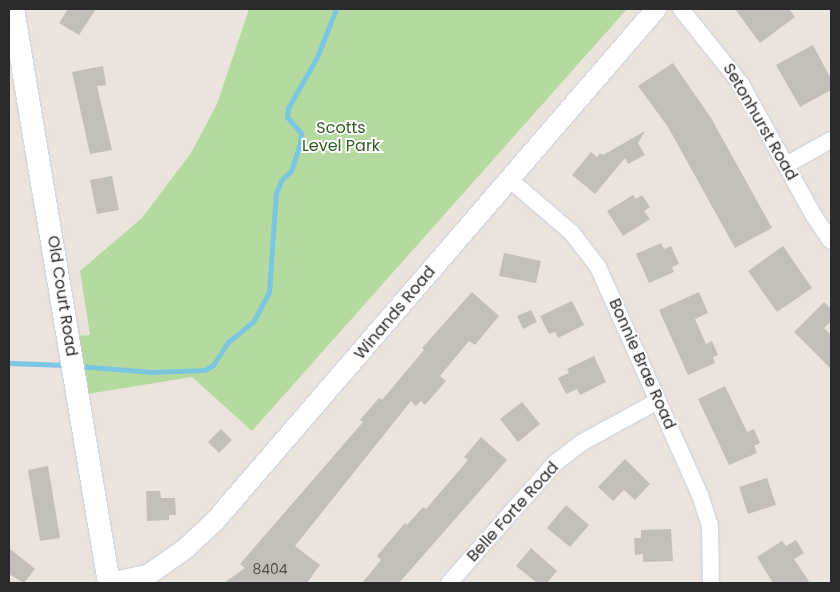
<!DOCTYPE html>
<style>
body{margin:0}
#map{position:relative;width:840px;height:592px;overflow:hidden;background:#eae4dd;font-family:Poppins,sans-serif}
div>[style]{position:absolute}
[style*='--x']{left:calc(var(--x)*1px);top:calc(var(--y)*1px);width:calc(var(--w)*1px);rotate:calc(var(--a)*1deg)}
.green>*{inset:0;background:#b4daa0}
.stream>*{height:5px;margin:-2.5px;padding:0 2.5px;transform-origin:2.5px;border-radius:2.5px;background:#7cc7e0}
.building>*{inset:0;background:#c3bfb8}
.roads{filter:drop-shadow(0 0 1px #ccceda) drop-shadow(0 0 1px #ccceda)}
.minor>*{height:16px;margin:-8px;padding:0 8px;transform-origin:8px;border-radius:8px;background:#fff}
.tertiary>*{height:20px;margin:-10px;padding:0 10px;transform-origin:10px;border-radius:10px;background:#fff}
.secondary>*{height:22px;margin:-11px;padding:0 11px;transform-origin:11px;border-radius:11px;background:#fff}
span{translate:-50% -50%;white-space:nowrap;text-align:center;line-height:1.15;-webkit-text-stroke:4px #fff;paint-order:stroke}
.number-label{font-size:14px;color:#504f4e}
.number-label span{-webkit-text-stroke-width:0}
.street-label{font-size:16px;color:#2a2a2a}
.park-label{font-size:16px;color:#2f5e22}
.frame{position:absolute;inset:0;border:10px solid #2a2a2a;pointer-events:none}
</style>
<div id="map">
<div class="green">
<i style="clip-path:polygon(249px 9px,627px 9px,252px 431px,192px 377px,87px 394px,78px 336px,90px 335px,80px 271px,142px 218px,191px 153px,217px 104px)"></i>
</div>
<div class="stream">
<i style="--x:9;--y:363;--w:58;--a:2"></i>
<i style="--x:78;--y:366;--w:74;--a:4.6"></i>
<i style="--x:152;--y:372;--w:53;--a:-2.2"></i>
<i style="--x:205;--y:370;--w:9;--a:-32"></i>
<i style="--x:213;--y:365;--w:27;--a:-57"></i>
<i style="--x:228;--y:342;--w:32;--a:-39"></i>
<i style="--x:253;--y:322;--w:34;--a:-62"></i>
<i style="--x:269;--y:292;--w:99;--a:-86"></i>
<i style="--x:276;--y:193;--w:15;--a:-67"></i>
<i style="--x:282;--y:179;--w:12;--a:-42"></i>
<i style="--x:291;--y:171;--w:29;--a:-72"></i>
<i style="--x:300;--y:143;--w:10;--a:-84"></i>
<i style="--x:301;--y:133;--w:21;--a:-131"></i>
<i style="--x:287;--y:117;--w:9;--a:-84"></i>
<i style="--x:288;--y:108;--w:59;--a:-60.4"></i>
<i style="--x:317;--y:57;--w:52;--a:-68.4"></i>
</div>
<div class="building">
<i style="clip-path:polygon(68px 9px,96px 9px,79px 35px,59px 23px)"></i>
<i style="clip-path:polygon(735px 9px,789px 9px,795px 17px,760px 43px)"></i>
<i style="clip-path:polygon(813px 45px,831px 79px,831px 90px,800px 107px,776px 65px)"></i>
<i style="clip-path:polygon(673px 63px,711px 118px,772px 228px,735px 248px,668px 127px,638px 86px)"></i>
<i style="clip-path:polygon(103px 66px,106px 85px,97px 86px,112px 150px,90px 154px,72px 72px)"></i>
<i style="clip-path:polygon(645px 131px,638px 143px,645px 155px,628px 164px,625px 158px,595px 194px,572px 175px,591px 152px,597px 157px,600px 153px,603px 155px)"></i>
<i style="clip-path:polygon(112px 176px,119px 210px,97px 214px,90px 180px)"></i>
<i style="clip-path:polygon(633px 195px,636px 199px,642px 195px,650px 207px,644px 211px,650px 219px,623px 236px,607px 211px)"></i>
<i style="clip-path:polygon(661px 243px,664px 249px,671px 246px,679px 264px,672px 267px,674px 272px,649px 283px,636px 254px)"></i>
<i style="clip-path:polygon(783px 246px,812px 288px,777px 312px,748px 271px)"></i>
<i style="clip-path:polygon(504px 253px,541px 261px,536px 283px,499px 276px)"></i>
<i style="clip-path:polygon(472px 292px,499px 316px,475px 345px,469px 341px,440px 376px,446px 381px,425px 405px,421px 401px,416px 406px,411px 401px,295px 546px,320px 565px,307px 583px,224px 583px,245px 568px,240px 564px,363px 422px,360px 420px,379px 398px,382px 400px,424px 350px,422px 348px)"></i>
<i style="clip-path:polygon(699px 292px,708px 313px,695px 319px,706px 344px,712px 341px,718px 355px,713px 357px,715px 363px,688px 375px,659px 310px)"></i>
<i style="clip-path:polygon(572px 301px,584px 325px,558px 338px,555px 332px,549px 334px,540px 316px)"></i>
<i style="clip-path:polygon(824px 302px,831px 309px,831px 321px,824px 328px,831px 335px,831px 369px,794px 332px)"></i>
<i style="clip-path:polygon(531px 310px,537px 322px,523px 329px,517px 316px)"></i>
<i style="clip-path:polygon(594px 356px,606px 382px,580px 395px,577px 389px,566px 394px,558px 378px,569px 373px,567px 369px)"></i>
<i style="clip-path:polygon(725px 386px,747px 432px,754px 429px,760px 443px,754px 446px,757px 453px,729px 465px,698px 399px)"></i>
<i style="clip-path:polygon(522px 402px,540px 424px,518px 442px,500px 419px)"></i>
<i style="clip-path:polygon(221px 429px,232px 440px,219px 453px,208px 442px)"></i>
<i style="clip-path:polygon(481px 437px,507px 460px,399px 583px,362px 583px,381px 560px,377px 556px,405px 523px,407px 525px,423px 507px,426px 509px,468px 460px,464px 457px)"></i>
<i style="clip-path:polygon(625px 459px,650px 484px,635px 500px,624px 490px,613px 501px,598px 487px)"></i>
<i style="clip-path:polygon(48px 466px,60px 538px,40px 541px,28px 470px)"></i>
<i style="clip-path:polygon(767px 478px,776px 505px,748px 514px,739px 487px)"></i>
<i style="clip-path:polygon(146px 491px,160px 491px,161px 498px,175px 498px,176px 515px,169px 515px,169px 520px,147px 521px)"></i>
<i style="clip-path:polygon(566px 505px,589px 525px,570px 547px,547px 528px)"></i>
<i style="clip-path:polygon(671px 529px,673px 561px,643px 562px,643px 554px,635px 555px,634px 538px,641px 538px,641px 530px)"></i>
<i style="clip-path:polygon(796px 540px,804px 553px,794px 559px,810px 583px,773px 583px,757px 557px,782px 541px,786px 546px)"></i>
<i style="clip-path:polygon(9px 548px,35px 569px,24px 583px,9px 574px)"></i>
<i style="clip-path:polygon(531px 548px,557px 571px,547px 583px,537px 583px,516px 566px)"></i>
</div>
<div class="roads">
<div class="minor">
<i style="--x:681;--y:9;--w:96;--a:51.3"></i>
<i style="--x:741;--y:84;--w:151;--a:61.1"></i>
<i style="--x:814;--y:216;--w:30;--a:56"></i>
<i style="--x:786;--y:165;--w:51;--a:-29.1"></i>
<i style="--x:509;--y:179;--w:83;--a:40.6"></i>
<i style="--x:572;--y:233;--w:43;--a:52.6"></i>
<i style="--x:598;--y:267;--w:250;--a:65.9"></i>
<i style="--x:700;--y:495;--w:33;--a:72"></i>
<i style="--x:710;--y:526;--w:57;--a:89"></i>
<i style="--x:449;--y:583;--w:160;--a:-48.5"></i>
<i style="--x:555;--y:463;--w:35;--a:-37"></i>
<i style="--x:583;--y:442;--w:85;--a:-28.7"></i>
</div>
<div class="tertiary">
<i style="--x:109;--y:583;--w:40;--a:-12"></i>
<i style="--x:148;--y:575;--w:45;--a:-35.1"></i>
<i style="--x:185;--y:549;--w:41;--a:-43"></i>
<i style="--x:215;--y:521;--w:676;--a:-49.26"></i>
</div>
<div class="secondary">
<i style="--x:13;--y:9;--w:582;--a:80.51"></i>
</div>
</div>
<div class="number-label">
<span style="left:270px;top:569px">8404</span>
</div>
<div class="street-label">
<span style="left:760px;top:122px;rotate:60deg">Setonhurst Road</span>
<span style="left:62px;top:296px;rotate:81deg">Old Court Road</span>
<span style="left:395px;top:313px;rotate:-50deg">Winands Road</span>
<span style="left:642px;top:364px;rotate:66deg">Bonnie Brae Road</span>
<span style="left:513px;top:512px;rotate:-48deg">Belle Forte Road</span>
</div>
<div class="park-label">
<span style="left:341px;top:137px">Scotts<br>Level Park</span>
</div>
<div class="frame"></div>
</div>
